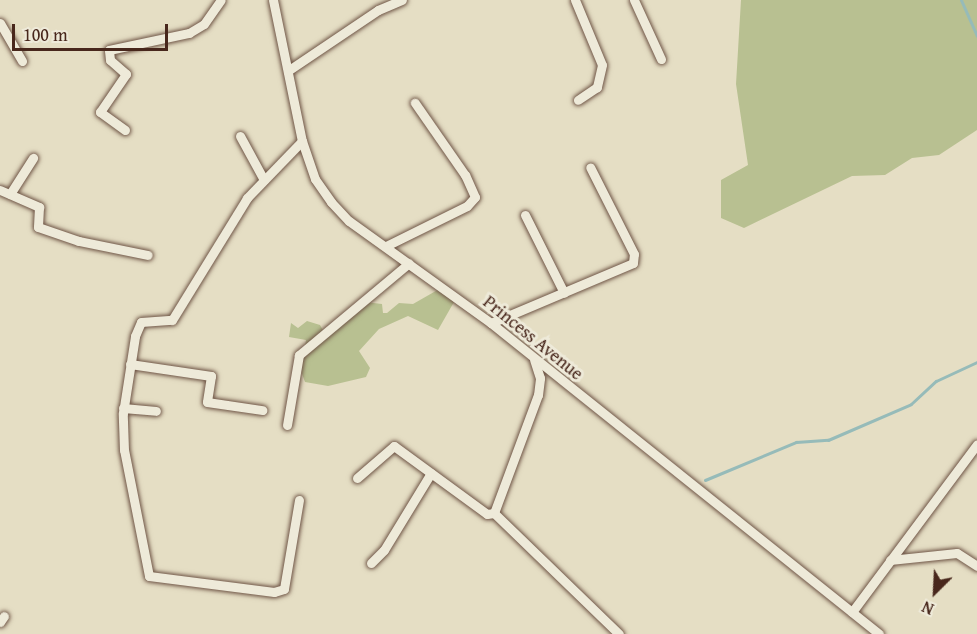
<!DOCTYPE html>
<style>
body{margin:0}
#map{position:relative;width:977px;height:634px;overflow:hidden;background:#e5dec4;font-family:"Gentium Book Plus",serif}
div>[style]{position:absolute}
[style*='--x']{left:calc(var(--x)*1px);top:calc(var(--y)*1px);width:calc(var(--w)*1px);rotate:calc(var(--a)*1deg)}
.green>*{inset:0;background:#b8c091}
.stream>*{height:3px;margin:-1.5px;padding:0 1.5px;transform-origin:1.5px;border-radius:1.5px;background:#96bbb9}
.roads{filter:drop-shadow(0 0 2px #6f5546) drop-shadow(0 0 2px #6f5546)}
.minor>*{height:9px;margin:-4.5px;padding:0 4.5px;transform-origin:4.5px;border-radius:4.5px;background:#eeead9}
span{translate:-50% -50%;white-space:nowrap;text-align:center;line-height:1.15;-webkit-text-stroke:6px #eeead9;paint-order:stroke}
.street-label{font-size:18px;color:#48271c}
.north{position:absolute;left:905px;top:562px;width:60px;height:60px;-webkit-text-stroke:4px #eeead9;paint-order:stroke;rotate:204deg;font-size:16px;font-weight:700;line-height:24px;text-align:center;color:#48271c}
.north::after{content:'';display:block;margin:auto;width:21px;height:27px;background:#48271c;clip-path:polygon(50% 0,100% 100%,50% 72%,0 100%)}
.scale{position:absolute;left:12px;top:24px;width:156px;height:27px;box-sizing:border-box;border:3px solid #48271c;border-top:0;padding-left:8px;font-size:18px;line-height:21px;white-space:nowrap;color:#48271c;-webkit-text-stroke:4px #eeead9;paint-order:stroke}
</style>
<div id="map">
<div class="green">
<i style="clip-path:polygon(741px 0,977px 0,977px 130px,939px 155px,912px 158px,885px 175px,852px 176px,744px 228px,721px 218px,721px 180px,748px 165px,736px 84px)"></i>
<i style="clip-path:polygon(441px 288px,454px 302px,438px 330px,408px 316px,379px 329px,359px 351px,370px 368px,366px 377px,328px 386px,305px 382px,301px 371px,306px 340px,289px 337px,291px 323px,298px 328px,307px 321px,320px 325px,324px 332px,365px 302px,382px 304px,383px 313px,387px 313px,399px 303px,413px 304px)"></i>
</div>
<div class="stream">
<i style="--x:961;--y:0;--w:39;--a:66"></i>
<i style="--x:705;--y:480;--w:99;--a:-22.7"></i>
<i style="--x:796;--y:442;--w:32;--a:-4"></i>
<i style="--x:828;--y:440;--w:90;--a:-23.4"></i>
<i style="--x:911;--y:404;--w:34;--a:-43"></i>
<i style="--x:936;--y:381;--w:45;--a:-24.9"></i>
</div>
<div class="roads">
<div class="minor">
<i style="--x:273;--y:0;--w:144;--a:78.4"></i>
<i style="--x:302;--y:141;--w:40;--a:71.1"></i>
<i style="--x:315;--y:179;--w:28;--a:55"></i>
<i style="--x:331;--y:202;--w:26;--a:47"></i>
<i style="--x:349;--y:221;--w:175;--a:35.7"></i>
<i style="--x:491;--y:323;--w:497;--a:38.7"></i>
<i style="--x:575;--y:0;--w:70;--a:67.4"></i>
<i style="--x:602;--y:65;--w:23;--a:103"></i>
<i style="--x:597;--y:87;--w:23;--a:146"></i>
<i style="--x:634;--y:0;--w:65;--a:65.4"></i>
<i style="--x:0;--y:23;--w:44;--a:59.9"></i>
<i style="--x:289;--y:70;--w:107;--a:-34"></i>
<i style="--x:378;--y:10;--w:26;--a:-23"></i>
<i style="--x:125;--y:130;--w:31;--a:-144"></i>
<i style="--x:100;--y:112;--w:46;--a:-55.6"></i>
<i style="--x:126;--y:74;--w:21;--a:-139"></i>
<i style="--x:110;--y:60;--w:10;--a:-96"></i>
<i style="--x:109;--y:50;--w:82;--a:-12"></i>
<i style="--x:189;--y:33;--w:17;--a:-31"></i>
<i style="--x:204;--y:24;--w:29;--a:-55"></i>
<i style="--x:240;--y:136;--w:50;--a:61.4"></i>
<i style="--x:0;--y:190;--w:43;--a:23.6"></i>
<i style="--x:39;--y:207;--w:20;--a:93"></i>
<i style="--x:38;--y:227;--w:43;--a:18.9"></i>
<i style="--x:79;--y:241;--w:70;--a:11.5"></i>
<i style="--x:10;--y:194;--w:43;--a:-57.4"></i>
<i style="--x:525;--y:215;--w:87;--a:63.4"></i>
<i style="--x:386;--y:246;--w:90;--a:-26.3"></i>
<i style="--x:467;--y:206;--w:12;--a:-48"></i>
<i style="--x:475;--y:197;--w:24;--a:-114"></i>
<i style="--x:465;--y:175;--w:88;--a:-124.8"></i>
<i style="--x:491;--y:323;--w:154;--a:-22.9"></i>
<i style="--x:633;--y:263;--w:9;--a:-84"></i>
<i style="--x:634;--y:254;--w:97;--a:-116.8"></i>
<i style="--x:130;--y:364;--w:82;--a:8.4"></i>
<i style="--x:211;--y:376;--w:26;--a:99"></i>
<i style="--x:207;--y:402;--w:56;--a:8.3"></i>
<i style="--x:123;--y:408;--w:33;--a:5"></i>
<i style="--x:287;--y:425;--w:71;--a:-80.3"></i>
<i style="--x:299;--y:355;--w:143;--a:-39.9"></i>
<i style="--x:357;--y:478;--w:49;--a:-40.9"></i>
<i style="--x:394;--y:446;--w:115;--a:36.2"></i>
<i style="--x:487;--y:514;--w:7;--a:-8"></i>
<i style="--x:494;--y:513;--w:174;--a:44.1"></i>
<i style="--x:299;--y:500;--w:90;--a:99.6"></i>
<i style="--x:284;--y:589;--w:10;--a:163"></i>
<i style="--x:274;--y:592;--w:126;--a:-172.7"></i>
<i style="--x:149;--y:576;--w:128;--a:-101.2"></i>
<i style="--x:124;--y:450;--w:37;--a:-92"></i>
<i style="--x:123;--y:413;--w:78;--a:-81.1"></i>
<i style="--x:135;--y:336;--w:15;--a:-67"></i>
<i style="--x:141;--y:322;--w:31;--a:-4"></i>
<i style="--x:172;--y:320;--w:143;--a:-58.4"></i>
<i style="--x:247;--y:198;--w:79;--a:-46"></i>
<i style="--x:494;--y:513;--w:126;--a:-69.6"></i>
<i style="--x:538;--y:395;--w:17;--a:-83"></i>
<i style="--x:540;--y:378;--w:19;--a:-108"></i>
<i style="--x:890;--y:560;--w:67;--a:-6"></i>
<i style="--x:957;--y:553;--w:24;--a:33"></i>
<i style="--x:371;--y:563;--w:18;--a:-45"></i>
<i style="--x:384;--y:550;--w:90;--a:-58.6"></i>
<i style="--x:852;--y:612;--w:209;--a:-53.3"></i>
<i style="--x:0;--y:622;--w:7;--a:-56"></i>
</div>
</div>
<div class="street-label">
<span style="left:533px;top:338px;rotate:39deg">Princess Avenue</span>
</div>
<div class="north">N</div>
<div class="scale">100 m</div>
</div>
